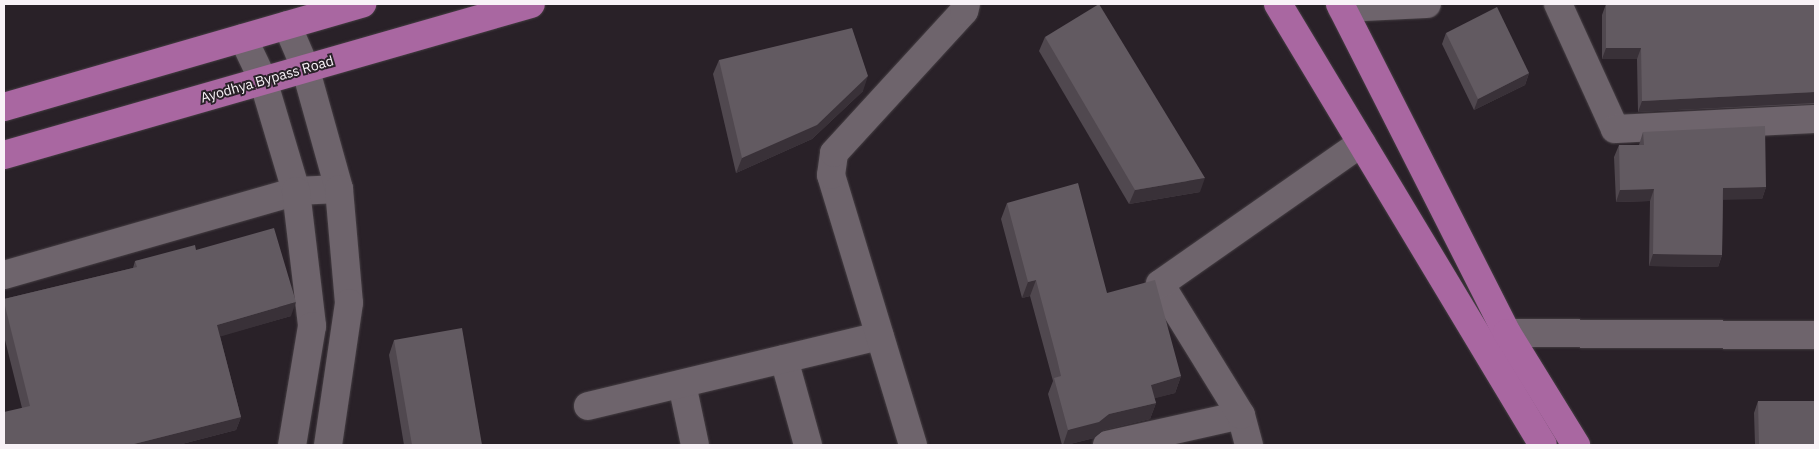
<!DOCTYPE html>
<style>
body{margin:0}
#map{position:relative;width:1819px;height:449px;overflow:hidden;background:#292128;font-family:"IBM Plex Sans",sans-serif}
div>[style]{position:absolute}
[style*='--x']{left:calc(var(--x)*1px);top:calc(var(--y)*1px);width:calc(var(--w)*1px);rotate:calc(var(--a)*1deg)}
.roads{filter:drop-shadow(0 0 1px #453e43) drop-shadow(0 0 1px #453e43)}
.street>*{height:28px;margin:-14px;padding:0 14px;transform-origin:14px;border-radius:14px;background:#6e646c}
.secondary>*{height:28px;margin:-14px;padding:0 14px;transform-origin:14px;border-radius:14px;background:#6e646c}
.primary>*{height:28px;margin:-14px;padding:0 14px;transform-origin:14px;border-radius:14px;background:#a967a1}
.wall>*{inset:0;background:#50484f}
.shaded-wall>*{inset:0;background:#393138}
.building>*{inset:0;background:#625a61}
span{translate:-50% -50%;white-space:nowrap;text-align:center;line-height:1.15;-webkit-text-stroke:4px #292128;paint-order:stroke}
.street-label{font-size:14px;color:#f8f2f7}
.frame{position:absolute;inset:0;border:5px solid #f8f2f7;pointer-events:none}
</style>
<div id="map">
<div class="roads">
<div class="street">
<i style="--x:1558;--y:4;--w:137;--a:65.5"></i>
<i style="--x:1615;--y:129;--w:200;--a:-2.9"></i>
<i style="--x:1342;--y:8;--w:85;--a:-2.7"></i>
<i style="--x:4;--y:275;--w:304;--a:-16"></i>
<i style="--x:296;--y:191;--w:43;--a:-2.7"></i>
<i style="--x:1507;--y:333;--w:308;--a:0.4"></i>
<i style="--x:784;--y:359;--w:89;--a:74.4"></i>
<i style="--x:682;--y:384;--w:62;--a:78"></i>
<i style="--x:588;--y:406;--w:300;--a:-13.5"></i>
<i style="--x:913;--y:445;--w:282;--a:-106.9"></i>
<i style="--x:831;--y:175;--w:22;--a:-82"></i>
<i style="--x:834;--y:153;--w:193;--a:-47.5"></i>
<i style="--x:964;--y:11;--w:7;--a:-74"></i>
<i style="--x:1107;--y:445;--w:137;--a:-12.6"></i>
<i style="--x:1249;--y:445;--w:31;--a:-105"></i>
<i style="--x:1241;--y:415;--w:154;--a:-121.7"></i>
<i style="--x:1160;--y:284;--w:246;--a:-35"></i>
</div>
<div class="secondary">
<i style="--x:287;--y:25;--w:46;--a:66.8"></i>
<i style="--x:305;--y:67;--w:127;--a:74.4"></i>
<i style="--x:339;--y:189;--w:114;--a:85"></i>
<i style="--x:349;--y:303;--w:144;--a:98.4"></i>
<i style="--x:243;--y:38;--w:47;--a:64.5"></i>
<i style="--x:263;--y:80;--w:116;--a:73.4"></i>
<i style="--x:296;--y:191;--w:136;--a:83.2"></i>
<i style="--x:312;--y:326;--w:121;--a:99.5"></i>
</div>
<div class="primary">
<i style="--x:1278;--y:4;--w:514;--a:59"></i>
<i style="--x:1340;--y:4;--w:369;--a:63.1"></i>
<i style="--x:1507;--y:333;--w:132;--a:58.4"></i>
<i style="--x:4;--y:107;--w:373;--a:-16.1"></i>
<i style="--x:4;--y:155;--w:548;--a:-15.99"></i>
</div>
</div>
<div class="wall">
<i style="clip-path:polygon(1606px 4px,1815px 4px,1815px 104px,1638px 112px,1637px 59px,1602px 59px,1602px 15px)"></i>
<i style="clip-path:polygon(1446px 33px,1529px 73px,1525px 85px,1474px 110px,1442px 44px)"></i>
<i style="clip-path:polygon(1045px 37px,1200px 192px,1129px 204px,1039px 51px)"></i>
<i style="clip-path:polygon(719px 60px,863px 91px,812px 139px,736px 173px,713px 74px)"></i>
<i style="clip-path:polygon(1643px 132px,1766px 187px,1762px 199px,1723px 199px,1722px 255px,1718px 267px,1649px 266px,1650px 201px,1616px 202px,1614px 157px,1619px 145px,1639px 145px)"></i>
<i style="clip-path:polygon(1007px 203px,1107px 293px,1181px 376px,1175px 393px,1154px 398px,1156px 403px,1150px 419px,1104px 430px,1094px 438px,1066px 445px,1062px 445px,1048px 394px,1053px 381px,1030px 296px,1022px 298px,1001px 219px)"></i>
<i style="clip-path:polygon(196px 250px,291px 316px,220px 336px,241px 417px,236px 430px,178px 445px,4px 445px,22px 408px,4px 336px,4px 299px,133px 268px,135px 261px)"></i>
<i style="clip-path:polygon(394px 340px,482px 445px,404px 445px,389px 355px)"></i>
<i style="clip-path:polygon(1758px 401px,1815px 445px,1755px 445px,1754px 413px)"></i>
</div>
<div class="shaded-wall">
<i style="clip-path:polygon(1606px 48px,1641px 48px,1637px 59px,1602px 59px)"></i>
<i style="clip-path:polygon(1529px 73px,1525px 85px,1474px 110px,1478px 99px)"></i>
<i style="clip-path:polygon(868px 76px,863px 91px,812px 139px,736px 173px,742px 158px)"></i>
<i style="clip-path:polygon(1815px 92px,1815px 101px,1814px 103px,1638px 112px,1642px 101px)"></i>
<i style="clip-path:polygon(1205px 178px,1200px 192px,1129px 204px,1135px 190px)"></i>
<i style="clip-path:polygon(1766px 187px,1762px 199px,1719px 200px,1723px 188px)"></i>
<i style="clip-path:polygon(1654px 189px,1650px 201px,1616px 202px,1620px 190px)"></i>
<i style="clip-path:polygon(1653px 254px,1722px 255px,1718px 267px,1649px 266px)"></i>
<i style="clip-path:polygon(1036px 280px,1030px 296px,1022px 298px,1028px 282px)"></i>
<i style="clip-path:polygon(296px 302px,291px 316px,212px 339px,217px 325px)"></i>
<i style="clip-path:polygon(1181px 376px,1175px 393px,1145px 401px,1151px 385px)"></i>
<i style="clip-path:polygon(1156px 403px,1150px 419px,1104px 430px,1094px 438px,1066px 445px,1063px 445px,1068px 430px,1109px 414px)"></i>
<i style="clip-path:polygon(241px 417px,236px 430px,178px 445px,130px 445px)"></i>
</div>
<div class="building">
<i style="clip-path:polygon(1099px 4px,1205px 178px,1135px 190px,1045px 37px)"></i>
<i style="clip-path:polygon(1606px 4px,1815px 4px,1815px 92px,1642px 101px,1641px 48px,1606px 48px)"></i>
<i style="clip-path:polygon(1497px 7px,1529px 73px,1478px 99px,1446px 33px)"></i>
<i style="clip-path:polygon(852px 28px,868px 76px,817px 125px,742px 158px,719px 60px)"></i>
<i style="clip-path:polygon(1765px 126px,1766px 187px,1723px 188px,1722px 255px,1653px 254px,1654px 189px,1620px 190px,1619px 145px,1644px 145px,1643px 132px)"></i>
<i style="clip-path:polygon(1078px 183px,1107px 293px,1155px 280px,1181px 376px,1151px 385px,1156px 403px,1109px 414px,1099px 422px,1068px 430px,1054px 378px,1061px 376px,1057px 359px,1036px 280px,1028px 282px,1007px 203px)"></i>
<i style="clip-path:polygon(274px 228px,296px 302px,217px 325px,241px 417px,130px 445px,4px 445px,4px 412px,30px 406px,4px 302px,4px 299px,137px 267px,135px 261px,195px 245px,196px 250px)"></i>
<i style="clip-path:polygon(462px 328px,482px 445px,412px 445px,394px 340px)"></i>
<i style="clip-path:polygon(1758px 401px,1815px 401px,1815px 445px,1759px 445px)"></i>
</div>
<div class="street-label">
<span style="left:267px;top:79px;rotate:-16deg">Ayodhya Bypass Road</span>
</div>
<div class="frame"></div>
</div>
